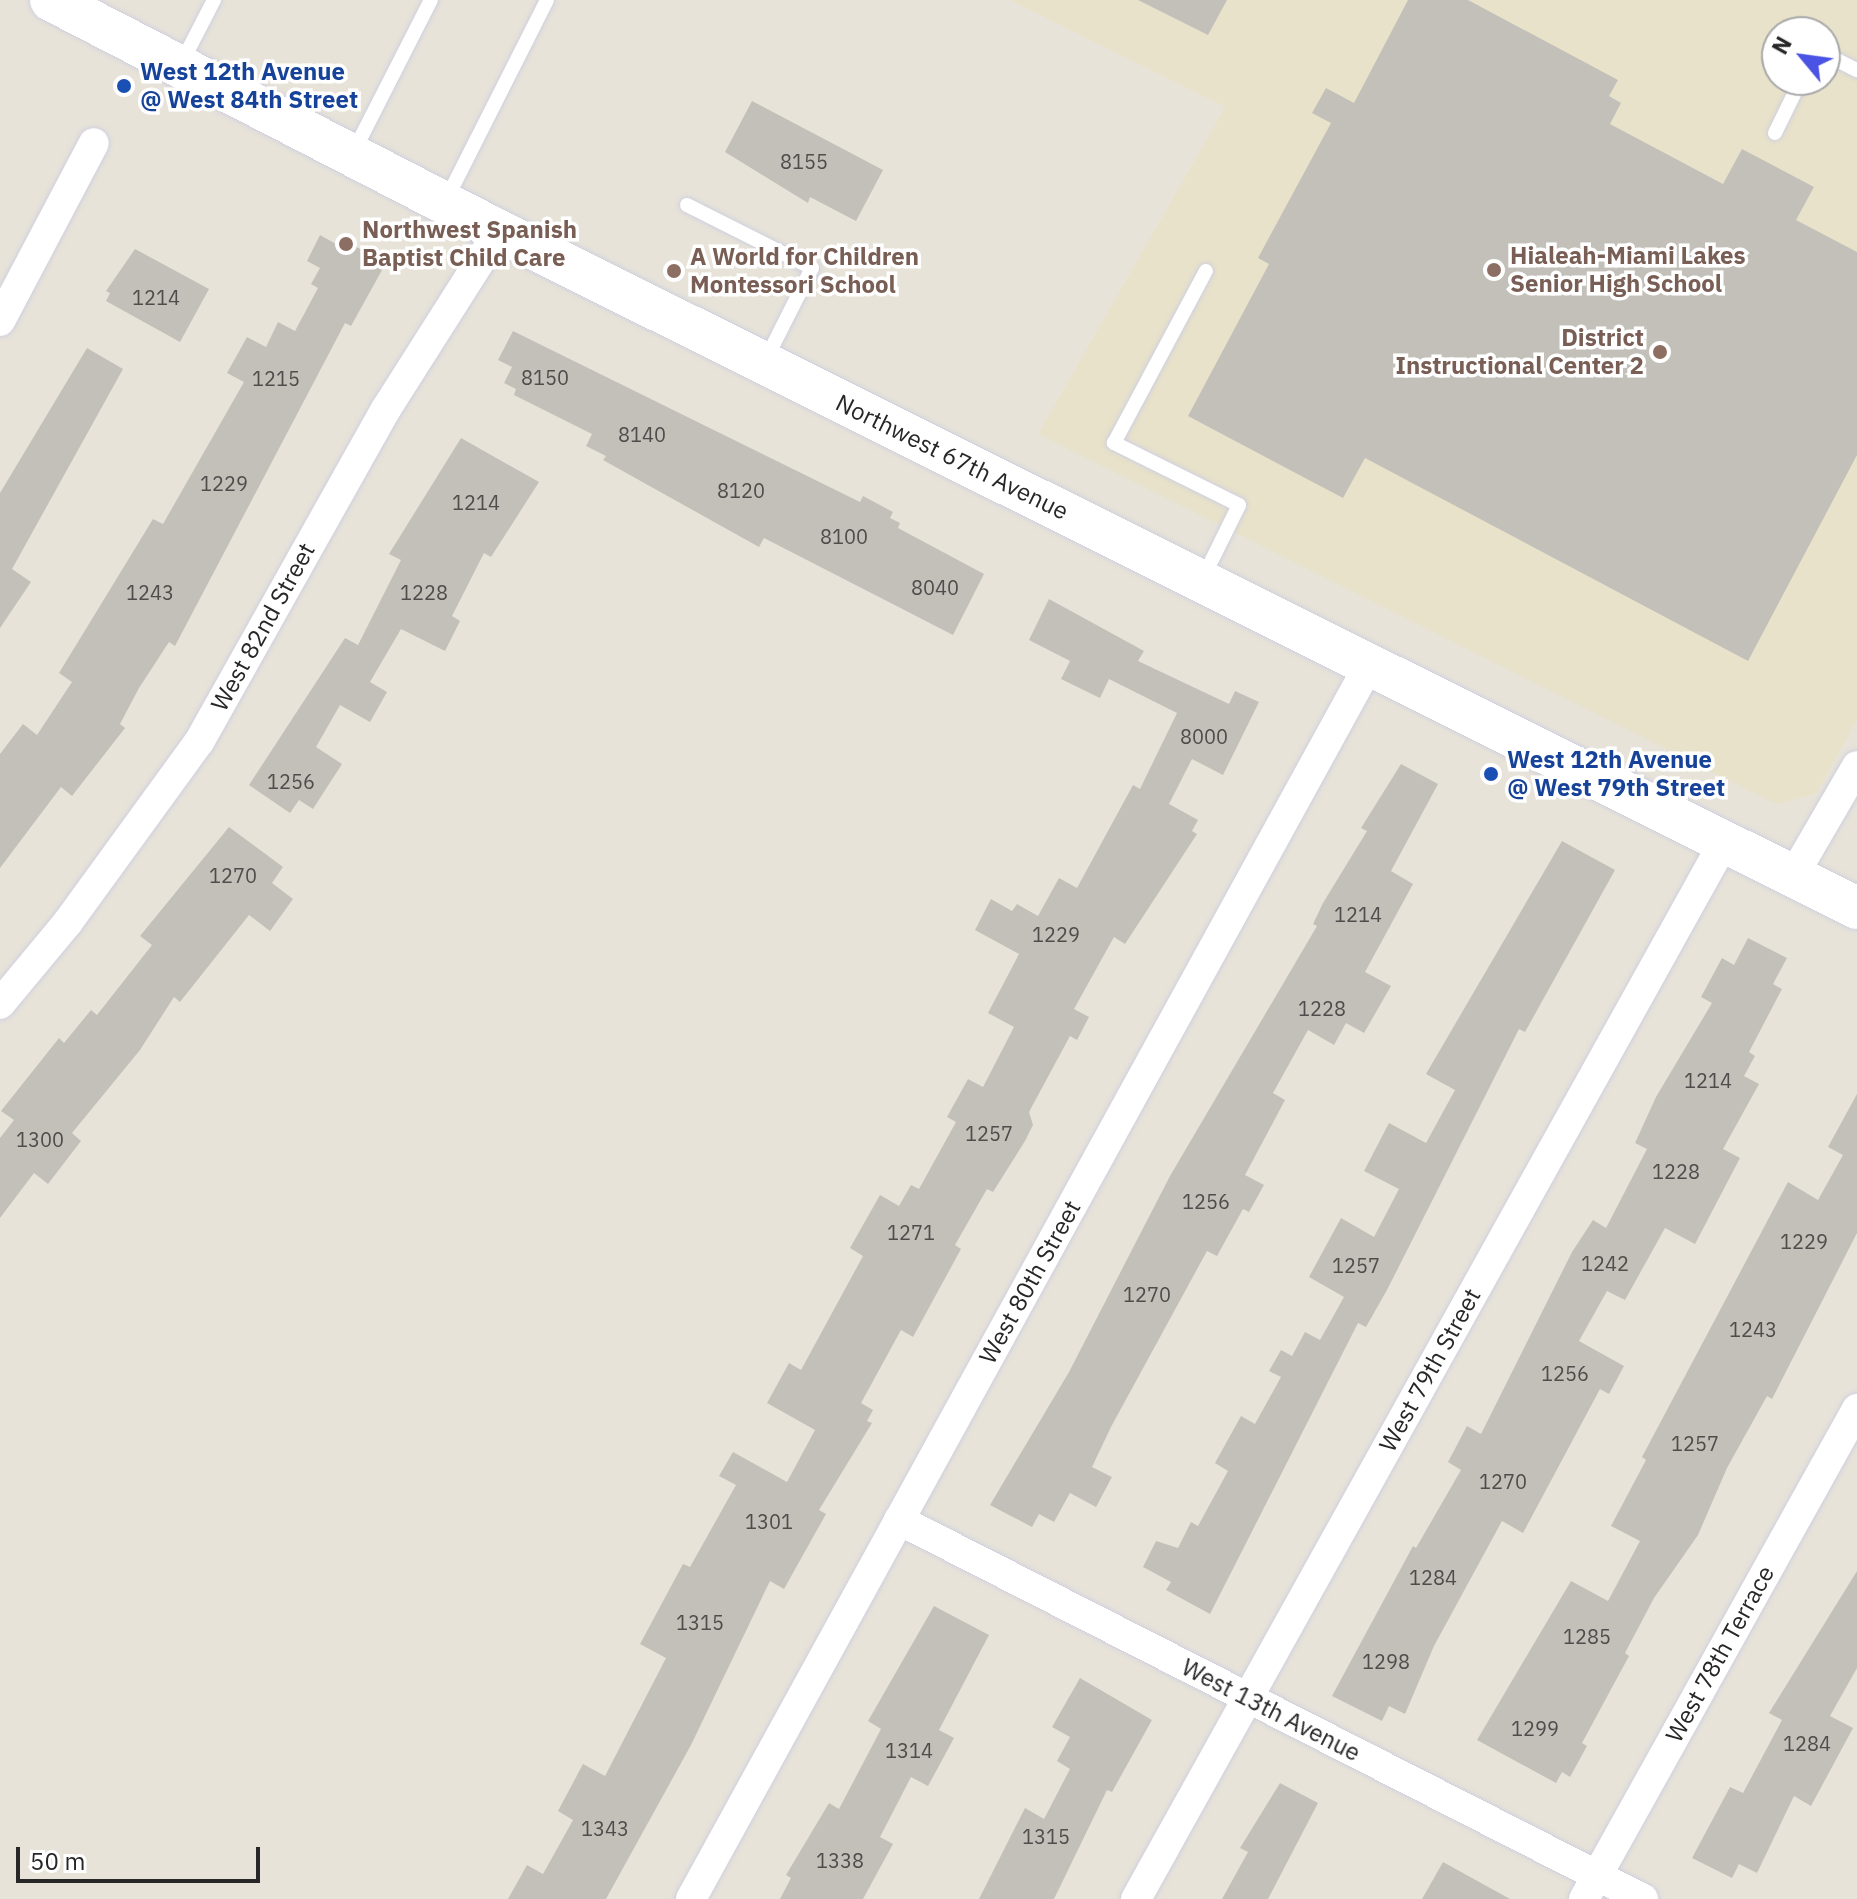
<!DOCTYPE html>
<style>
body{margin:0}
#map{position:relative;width:1857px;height:1899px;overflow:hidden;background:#e8e3d9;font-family:"IBM Plex Sans",sans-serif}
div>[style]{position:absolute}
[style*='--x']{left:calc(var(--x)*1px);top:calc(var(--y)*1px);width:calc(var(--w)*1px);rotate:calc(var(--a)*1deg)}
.education>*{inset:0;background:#e8e2ca}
.building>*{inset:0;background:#c3c0b9}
.roads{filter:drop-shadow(0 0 2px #cfd0de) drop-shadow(0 0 2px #cfd0de)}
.service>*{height:14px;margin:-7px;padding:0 7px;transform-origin:7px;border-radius:7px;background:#fff}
.minor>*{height:30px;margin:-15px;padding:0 15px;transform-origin:15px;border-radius:15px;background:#fff}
.secondary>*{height:42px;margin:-21px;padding:0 21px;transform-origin:21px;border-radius:21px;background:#fff}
.dots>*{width:22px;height:22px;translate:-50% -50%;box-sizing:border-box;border:4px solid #fff;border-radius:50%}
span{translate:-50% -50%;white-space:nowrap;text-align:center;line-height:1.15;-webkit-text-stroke:7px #fff;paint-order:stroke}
.number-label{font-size:20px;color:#4e4d4c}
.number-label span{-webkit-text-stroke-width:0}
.transit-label{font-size:24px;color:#164399;font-weight:700}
.left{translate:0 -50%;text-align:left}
.education-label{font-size:24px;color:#785e54;font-weight:700}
.right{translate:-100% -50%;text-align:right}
.street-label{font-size:24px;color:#272727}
.north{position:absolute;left:1761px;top:16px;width:80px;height:80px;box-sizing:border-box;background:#fff;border:2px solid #a9a9a9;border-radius:50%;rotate:299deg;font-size:22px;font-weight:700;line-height:32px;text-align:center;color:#272727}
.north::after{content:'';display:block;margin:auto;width:28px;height:36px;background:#4a53e4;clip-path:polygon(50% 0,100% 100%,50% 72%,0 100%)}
.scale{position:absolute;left:16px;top:1847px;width:244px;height:36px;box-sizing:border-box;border:4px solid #272727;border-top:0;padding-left:10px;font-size:24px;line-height:28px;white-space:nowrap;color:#272727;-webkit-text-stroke:6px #fff;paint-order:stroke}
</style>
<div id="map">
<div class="education">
<i style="clip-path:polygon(evenodd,1010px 0,1857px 0,1857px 720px,1816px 794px,1776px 804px,1038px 434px,1225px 107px,1010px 0,1777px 32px,1825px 32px,1825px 80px,1777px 80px,1777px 32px)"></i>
</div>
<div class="building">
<i style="clip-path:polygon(1138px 0,1227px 0,1208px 35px)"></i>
<i style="clip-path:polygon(1408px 0,1468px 0,1618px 80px,1609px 96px,1621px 103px,1610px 124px,1723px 184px,1742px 149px,1814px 187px,1796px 220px,1857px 252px,1857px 455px,1748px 661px,1365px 458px,1343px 498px,1188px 416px,1269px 264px,1258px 258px,1331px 123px,1312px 113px,1326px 88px,1354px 103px)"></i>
<i style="clip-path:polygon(752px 101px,883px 170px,856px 221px,810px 197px,808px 203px,725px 152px)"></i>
<i style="clip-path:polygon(320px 235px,336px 244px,340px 238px,386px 263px,351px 326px,345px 323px,175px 646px,169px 642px,139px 688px,120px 724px,125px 728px,72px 796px,61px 787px,0 868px,0 754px,23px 724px,37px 735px,72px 682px,59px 673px,153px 519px,163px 524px,244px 382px,227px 373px,247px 337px,266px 347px,278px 322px,295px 331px,318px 288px,311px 284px,320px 268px,307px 261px)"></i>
<i style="clip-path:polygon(135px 249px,209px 289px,180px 342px,106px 301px,110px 293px,106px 291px)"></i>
<i style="clip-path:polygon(513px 331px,860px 502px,863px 496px,893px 512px,890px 518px,900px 523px,898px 528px,984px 574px,953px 635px,764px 538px,759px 547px,603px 460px,606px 456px,586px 446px,592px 434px,514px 395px,516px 389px,504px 383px,512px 367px,498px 360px)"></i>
<i style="clip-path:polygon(87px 348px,123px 369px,12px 569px,31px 582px,0 628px,0 493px)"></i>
<i style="clip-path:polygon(461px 438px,539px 482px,491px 557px,484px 553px,452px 616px,460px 621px,445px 651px,401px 629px,370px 682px,387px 692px,370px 722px,340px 705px,316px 747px,342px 764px,313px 809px,299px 800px,290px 813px,249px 785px,345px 638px,358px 645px,401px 560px,389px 554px)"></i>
<i style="clip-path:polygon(1049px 599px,1144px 651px,1138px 661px,1229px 704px,1235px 691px,1259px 702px,1223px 775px,1192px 759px,1169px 804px,1198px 820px,1192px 831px,1197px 834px,1125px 944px,1114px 937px,1074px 1009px,1089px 1017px,1077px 1040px,1070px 1036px,1029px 1112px,1033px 1125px,1025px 1141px,993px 1192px,987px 1189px,955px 1245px,961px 1249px,913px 1337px,901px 1330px,861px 1403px,873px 1410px,867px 1421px,872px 1423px,819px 1510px,826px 1514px,784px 1589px,770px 1581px,691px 1745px,606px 1899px,508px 1899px,527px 1865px,543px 1874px,573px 1820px,558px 1811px,583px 1764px,605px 1776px,666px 1658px,640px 1644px,683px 1564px,690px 1567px,736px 1485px,719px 1476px,733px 1452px,787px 1482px,815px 1430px,767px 1403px,789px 1363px,801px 1370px,863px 1256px,850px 1248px,880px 1195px,899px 1206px,911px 1185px,919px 1189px,956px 1122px,947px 1117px,968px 1079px,983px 1087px,1014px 1027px,988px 1013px,1019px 954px,975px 930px,991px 899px,1012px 911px,1017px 904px,1038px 916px,1059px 878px,1077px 888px,1133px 785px,1140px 789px,1177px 713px,1109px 679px,1100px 698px,1061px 679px,1070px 661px,1029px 640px)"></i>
<i style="clip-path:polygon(1401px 764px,1438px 784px,1391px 871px,1413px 884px,1365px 972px,1391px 986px,1364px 1033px,1346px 1023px,1334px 1045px,1308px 1030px,1273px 1093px,1285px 1100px,1245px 1175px,1264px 1185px,1249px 1212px,1243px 1209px,1217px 1256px,1207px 1251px,1111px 1427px,1092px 1467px,1112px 1477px,1096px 1507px,1070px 1493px,1054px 1522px,1039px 1514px,1032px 1527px,990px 1505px,1069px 1372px,1170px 1176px,1317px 926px,1313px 924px,1323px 903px,1367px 831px,1361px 828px)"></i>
<i style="clip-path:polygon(229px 827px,283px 867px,272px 883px,293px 899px,270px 931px,249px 915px,180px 1002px,174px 997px,140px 1050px,72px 1133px,81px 1141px,48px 1184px,34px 1173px,0 1218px,0 1138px,14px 1120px,1px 1111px,59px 1038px,64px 1043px,91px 1010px,97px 1015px,152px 945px,140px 936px)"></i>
<i style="clip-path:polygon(1562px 841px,1615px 870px,1525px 1032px,1519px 1029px,1387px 1290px,1366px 1327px,1358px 1323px,1210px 1614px,1166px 1590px,1171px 1582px,1143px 1567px,1156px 1541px,1178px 1548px,1191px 1522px,1198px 1526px,1228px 1471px,1215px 1463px,1241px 1416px,1255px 1424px,1281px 1377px,1269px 1371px,1281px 1350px,1292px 1356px,1305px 1332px,1320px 1340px,1344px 1297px,1309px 1277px,1341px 1218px,1374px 1237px,1399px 1189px,1364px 1171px,1389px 1123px,1426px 1143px,1455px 1090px,1426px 1074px)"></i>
<i style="clip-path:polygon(1748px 938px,1787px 958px,1773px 984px,1782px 989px,1749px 1052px,1755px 1056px,1744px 1076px,1759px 1084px,1723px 1149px,1740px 1158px,1695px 1244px,1665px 1228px,1625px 1300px,1607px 1291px,1579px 1341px,1624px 1366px,1609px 1394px,1600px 1389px,1523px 1533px,1502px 1521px,1434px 1646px,1405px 1714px,1389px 1706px,1382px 1721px,1332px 1696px,1413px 1546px,1416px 1548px,1461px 1470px,1448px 1462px,1467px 1426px,1481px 1434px,1572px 1252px,1593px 1220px,1606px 1228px,1647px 1149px,1635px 1143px,1656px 1097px,1712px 1003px,1701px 997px,1722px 958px,1734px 965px)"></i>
<i style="clip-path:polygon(1857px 1094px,1857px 1233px,1772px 1399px,1767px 1396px,1727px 1468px,1698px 1535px,1654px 1598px,1625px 1653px,1629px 1656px,1582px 1743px,1587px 1746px,1570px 1777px,1562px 1772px,1556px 1783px,1477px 1740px,1571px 1581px,1608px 1601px,1640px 1541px,1611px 1526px,1646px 1460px,1642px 1457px,1788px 1182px,1818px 1200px,1843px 1155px,1828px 1147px)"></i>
<i style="clip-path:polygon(1857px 1571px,1857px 1668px,1830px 1716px,1853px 1728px,1811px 1806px,1794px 1796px,1757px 1873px,1739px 1864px,1732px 1878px,1692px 1858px,1730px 1787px,1743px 1793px,1782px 1720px,1769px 1713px)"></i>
<i style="clip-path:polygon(934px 1606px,989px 1635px,939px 1730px,954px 1738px,928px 1786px,911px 1777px,880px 1837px,893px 1844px,863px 1899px,780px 1899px,791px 1878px,786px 1875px,829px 1803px,839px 1809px,881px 1729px,868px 1721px)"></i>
<i style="clip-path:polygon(1080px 1678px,1152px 1720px,1112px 1792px,1107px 1790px,1054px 1899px,979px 1899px,1025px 1808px,1044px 1819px,1070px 1769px,1057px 1761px,1070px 1737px,1052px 1727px)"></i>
<i style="clip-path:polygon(1280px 1783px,1318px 1803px,1268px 1899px,1222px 1899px,1248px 1852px,1240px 1848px)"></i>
<i style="clip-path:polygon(1443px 1862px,1510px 1899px,1422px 1899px)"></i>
</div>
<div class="roads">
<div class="service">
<i style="--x:1825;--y:54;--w:36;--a:27"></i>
<i style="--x:182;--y:62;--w:70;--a:-62.7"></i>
<i style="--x:1775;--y:133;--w:59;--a:-63.9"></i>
<i style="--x:354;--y:151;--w:169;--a:-63"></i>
<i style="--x:446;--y:200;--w:224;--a:-63.2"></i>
<i style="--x:687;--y:205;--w:140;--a:26.7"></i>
<i style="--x:812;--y:268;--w:102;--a:116.8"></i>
<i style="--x:1203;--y:578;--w:81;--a:-63.7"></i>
<i style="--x:1239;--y:505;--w:140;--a:-153.6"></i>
<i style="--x:1114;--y:443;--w:195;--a:-61.9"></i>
</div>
<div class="minor">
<i style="--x:0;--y:321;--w:201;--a:-62.2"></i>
<i style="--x:1793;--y:876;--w:127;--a:-59.8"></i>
<i style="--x:0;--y:1004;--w:107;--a:-50.3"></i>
<i style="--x:68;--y:922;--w:223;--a:-54"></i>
<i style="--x:199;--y:742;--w:382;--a:-60.7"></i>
<i style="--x:386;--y:409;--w:211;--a:-57.6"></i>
<i style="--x:899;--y:1520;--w:835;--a:26.99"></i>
<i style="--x:691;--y:1899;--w:1408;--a:-61.21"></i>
<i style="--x:1136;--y:1899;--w:1210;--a:-60.91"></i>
<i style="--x:1584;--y:1899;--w:561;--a:-60.88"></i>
</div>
<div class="secondary">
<i style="--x:51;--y:0;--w:504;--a:27.28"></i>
<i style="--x:499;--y:231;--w:1517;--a:26.5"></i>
</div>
</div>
<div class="dots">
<i style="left:124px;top:86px;background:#1a4fb4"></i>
<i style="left:346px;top:244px;background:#8d6e63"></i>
<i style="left:1494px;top:270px;background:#8d6e63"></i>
<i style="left:674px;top:271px;background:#8d6e63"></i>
<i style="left:1660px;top:352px;background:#8d6e63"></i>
<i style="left:1491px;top:774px;background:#1a4fb4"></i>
</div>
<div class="number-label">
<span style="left:804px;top:161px">8155</span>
<span style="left:156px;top:297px">1214</span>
<span style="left:545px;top:377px">8150</span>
<span style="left:276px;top:378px">1215</span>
<span style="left:642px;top:434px">8140</span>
<span style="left:224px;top:483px">1229</span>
<span style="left:741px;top:490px">8120</span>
<span style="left:476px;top:502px">1214</span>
<span style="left:844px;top:536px">8100</span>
<span style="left:935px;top:587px">8040</span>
<span style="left:150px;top:592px">1243</span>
<span style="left:424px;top:592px">1228</span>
<span style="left:1204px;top:736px">8000</span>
<span style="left:291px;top:781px">1256</span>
<span style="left:233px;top:875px">1270</span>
<span style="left:1358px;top:914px">1214</span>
<span style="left:1056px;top:934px">1229</span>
<span style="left:1322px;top:1008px">1228</span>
<span style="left:1708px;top:1080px">1214</span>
<span style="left:989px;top:1133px">1257</span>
<span style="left:40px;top:1139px">1300</span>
<span style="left:1676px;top:1171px">1228</span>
<span style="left:1206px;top:1201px">1256</span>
<span style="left:911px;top:1232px">1271</span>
<span style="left:1804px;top:1241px">1229</span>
<span style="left:1605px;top:1263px">1242</span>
<span style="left:1356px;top:1265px">1257</span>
<span style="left:1147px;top:1294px">1270</span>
<span style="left:1753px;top:1329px">1243</span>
<span style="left:1565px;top:1373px">1256</span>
<span style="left:1695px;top:1443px">1257</span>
<span style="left:1503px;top:1481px">1270</span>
<span style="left:769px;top:1521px">1301</span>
<span style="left:1433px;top:1577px">1284</span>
<span style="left:700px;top:1622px">1315</span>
<span style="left:1587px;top:1636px">1285</span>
<span style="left:1386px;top:1661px">1298</span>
<span style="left:1535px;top:1728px">1299</span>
<span style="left:1807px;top:1743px">1284</span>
<span style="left:909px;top:1750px">1314</span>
<span style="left:605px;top:1828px">1343</span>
<span style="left:1046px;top:1836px">1315</span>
<span style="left:840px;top:1860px">1338</span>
</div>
<div class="transit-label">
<span class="left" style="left:140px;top:86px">West 12th Avenue<br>@ West 84th Street</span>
<span class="left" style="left:1507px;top:774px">West 12th Avenue<br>@ West 79th Street</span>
</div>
<div class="education-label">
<span class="left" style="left:362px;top:244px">Northwest Spanish<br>Baptist Child Care</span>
<span class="left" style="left:1510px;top:270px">Hialeah-Miami Lakes<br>Senior High School</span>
<span class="left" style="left:690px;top:271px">A World for Children<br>Montessori School</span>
<span class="right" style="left:1644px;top:352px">District<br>Instructional Center 2</span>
</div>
<div class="street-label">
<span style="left:952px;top:457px;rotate:26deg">Northwest 67th Avenue</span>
<span style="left:263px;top:627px;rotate:-61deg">West 82nd Street</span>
<span style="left:1030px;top:1282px;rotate:-61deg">West 80th Street</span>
<span style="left:1430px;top:1370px;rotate:-61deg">West 79th Street</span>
<span style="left:1720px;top:1654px;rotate:-61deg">West 78th Terrace</span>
<span style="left:1271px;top:1710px;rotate:27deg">West 13th Avenue</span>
</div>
<div class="north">N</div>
<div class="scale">50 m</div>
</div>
